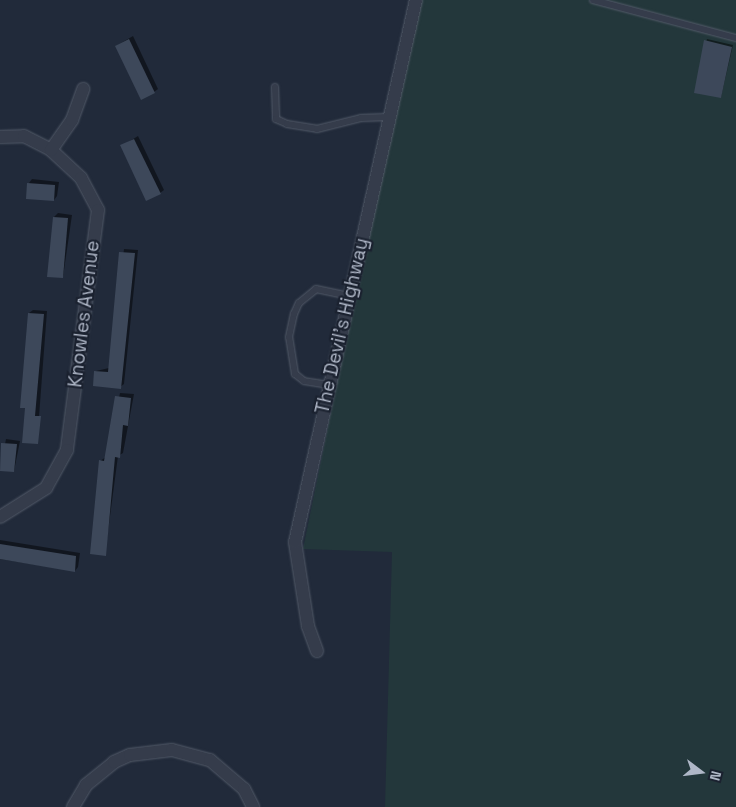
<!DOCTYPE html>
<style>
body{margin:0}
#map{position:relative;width:736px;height:807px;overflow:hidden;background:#212a3a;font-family:"Space Grotesk",sans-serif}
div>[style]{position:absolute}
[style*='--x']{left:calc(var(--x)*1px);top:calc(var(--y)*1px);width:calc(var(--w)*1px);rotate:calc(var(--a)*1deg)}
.green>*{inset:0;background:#23373b}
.shadow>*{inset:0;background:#0007}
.building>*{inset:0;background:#3d485a}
.roads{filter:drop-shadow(0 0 1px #525a68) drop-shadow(0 0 1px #525a68)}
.lane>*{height:6px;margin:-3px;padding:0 3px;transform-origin:3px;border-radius:3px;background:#353c4b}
.street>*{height:12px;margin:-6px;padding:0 6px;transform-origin:6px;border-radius:6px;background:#353c4b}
span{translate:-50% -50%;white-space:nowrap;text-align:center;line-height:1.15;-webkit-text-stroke:4.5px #1a212f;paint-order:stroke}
.street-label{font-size:19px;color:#afb7c7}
.north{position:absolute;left:676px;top:747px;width:50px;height:50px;-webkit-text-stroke:4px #1a212f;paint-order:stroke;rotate:105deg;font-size:14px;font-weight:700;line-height:20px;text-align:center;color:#afb7c7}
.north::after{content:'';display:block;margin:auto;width:18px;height:22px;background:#afb7c7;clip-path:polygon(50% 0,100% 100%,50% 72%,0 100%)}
</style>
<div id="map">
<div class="green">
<i style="clip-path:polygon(410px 0,736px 0,736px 807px,385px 807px,392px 552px,303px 549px,383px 157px,375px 155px)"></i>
</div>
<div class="shadow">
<i style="clip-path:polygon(133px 36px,158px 89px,154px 92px,116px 46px)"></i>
<i style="clip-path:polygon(707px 39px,733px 45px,721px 97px,695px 92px)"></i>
<i style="clip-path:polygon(138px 136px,164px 190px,160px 193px,122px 146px)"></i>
<i style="clip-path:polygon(32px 179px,59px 182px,57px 196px,54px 200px,29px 183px)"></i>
<i style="clip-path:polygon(58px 213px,72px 215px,63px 277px,54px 217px)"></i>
<i style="clip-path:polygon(124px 249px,138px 250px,124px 384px,120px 387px,94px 385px,96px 371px,109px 368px)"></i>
<i style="clip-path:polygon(33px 310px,47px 311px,37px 443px,27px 407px,29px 313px)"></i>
<i style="clip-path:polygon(120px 393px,134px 394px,123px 453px,118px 456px,105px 554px,100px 461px,106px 457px)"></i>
<i style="clip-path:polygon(6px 439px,20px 441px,14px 471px,0 470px)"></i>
<i style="clip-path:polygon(0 540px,80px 553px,78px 567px,75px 571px,0 559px)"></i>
</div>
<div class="building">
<i style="clip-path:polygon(129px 39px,155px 93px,141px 100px,115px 46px)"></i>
<i style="clip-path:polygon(704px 40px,732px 47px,721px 98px,694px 93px)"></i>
<i style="clip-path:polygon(134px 139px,161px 194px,146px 201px,120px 145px)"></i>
<i style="clip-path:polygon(27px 183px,55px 185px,54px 201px,26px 199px)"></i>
<i style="clip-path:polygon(53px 217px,68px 218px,63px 278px,47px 277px)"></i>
<i style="clip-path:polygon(119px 252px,135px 253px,121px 389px,93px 386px,94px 371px,108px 372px)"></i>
<i style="clip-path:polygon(28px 313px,44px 314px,35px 416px,41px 416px,38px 444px,22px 443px,25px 408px,20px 408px)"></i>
<i style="clip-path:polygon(115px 396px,131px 398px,128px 426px,123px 425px,120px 458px,115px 457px,106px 556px,90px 554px,99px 460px,104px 461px)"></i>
<i style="clip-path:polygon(1px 443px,17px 444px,14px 472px,0 471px)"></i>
<i style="clip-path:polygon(0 544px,76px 556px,75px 572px,0 559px)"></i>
</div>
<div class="roads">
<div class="lane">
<i style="--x:593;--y:0;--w:148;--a:14.9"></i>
<i style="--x:275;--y:87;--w:32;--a:88"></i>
<i style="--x:276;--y:119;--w:12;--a:24"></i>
<i style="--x:287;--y:124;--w:30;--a:9"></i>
<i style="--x:317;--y:129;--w:45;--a:-14"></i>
<i style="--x:361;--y:118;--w:27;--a:-2"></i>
<i style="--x:329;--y:385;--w:25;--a:-171"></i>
<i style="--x:304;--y:381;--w:11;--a:-142"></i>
<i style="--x:295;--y:374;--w:37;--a:-99"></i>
<i style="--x:289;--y:337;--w:24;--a:-78"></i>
<i style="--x:294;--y:314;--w:12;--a:-66"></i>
<i style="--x:299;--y:303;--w:22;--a:-39"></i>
<i style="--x:316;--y:289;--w:35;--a:12"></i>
</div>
<div class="street">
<i style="--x:0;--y:137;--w:24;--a:-2"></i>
<i style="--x:24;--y:136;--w:30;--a:27"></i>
<i style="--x:51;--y:150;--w:41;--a:43"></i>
<i style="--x:81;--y:178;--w:36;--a:62"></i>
<i style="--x:98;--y:210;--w:242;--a:97.4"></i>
<i style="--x:67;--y:450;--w:43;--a:118.9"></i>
<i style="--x:46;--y:488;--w:54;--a:147.8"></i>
<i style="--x:51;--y:150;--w:37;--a:-55"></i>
<i style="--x:72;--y:120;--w:33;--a:-70"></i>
<i style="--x:317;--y:651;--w:27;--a:-110"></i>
<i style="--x:308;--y:626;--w:85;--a:-98.8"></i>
<i style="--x:295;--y:542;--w:555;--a:-77.42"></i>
<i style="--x:73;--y:807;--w:26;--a:-59"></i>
<i style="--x:86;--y:785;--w:36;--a:-39"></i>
<i style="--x:114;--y:762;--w:17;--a:-24"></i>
<i style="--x:130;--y:755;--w:42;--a:-6.8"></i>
<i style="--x:172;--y:750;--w:39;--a:15"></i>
<i style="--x:210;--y:760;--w:45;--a:40.5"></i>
<i style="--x:244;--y:789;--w:20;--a:63"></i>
</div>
</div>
<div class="street-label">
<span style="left:84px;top:314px;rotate:-83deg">Knowles Avenue</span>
<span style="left:342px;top:326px;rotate:-77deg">The Devil's Highway</span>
</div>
<div class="north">N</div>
</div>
